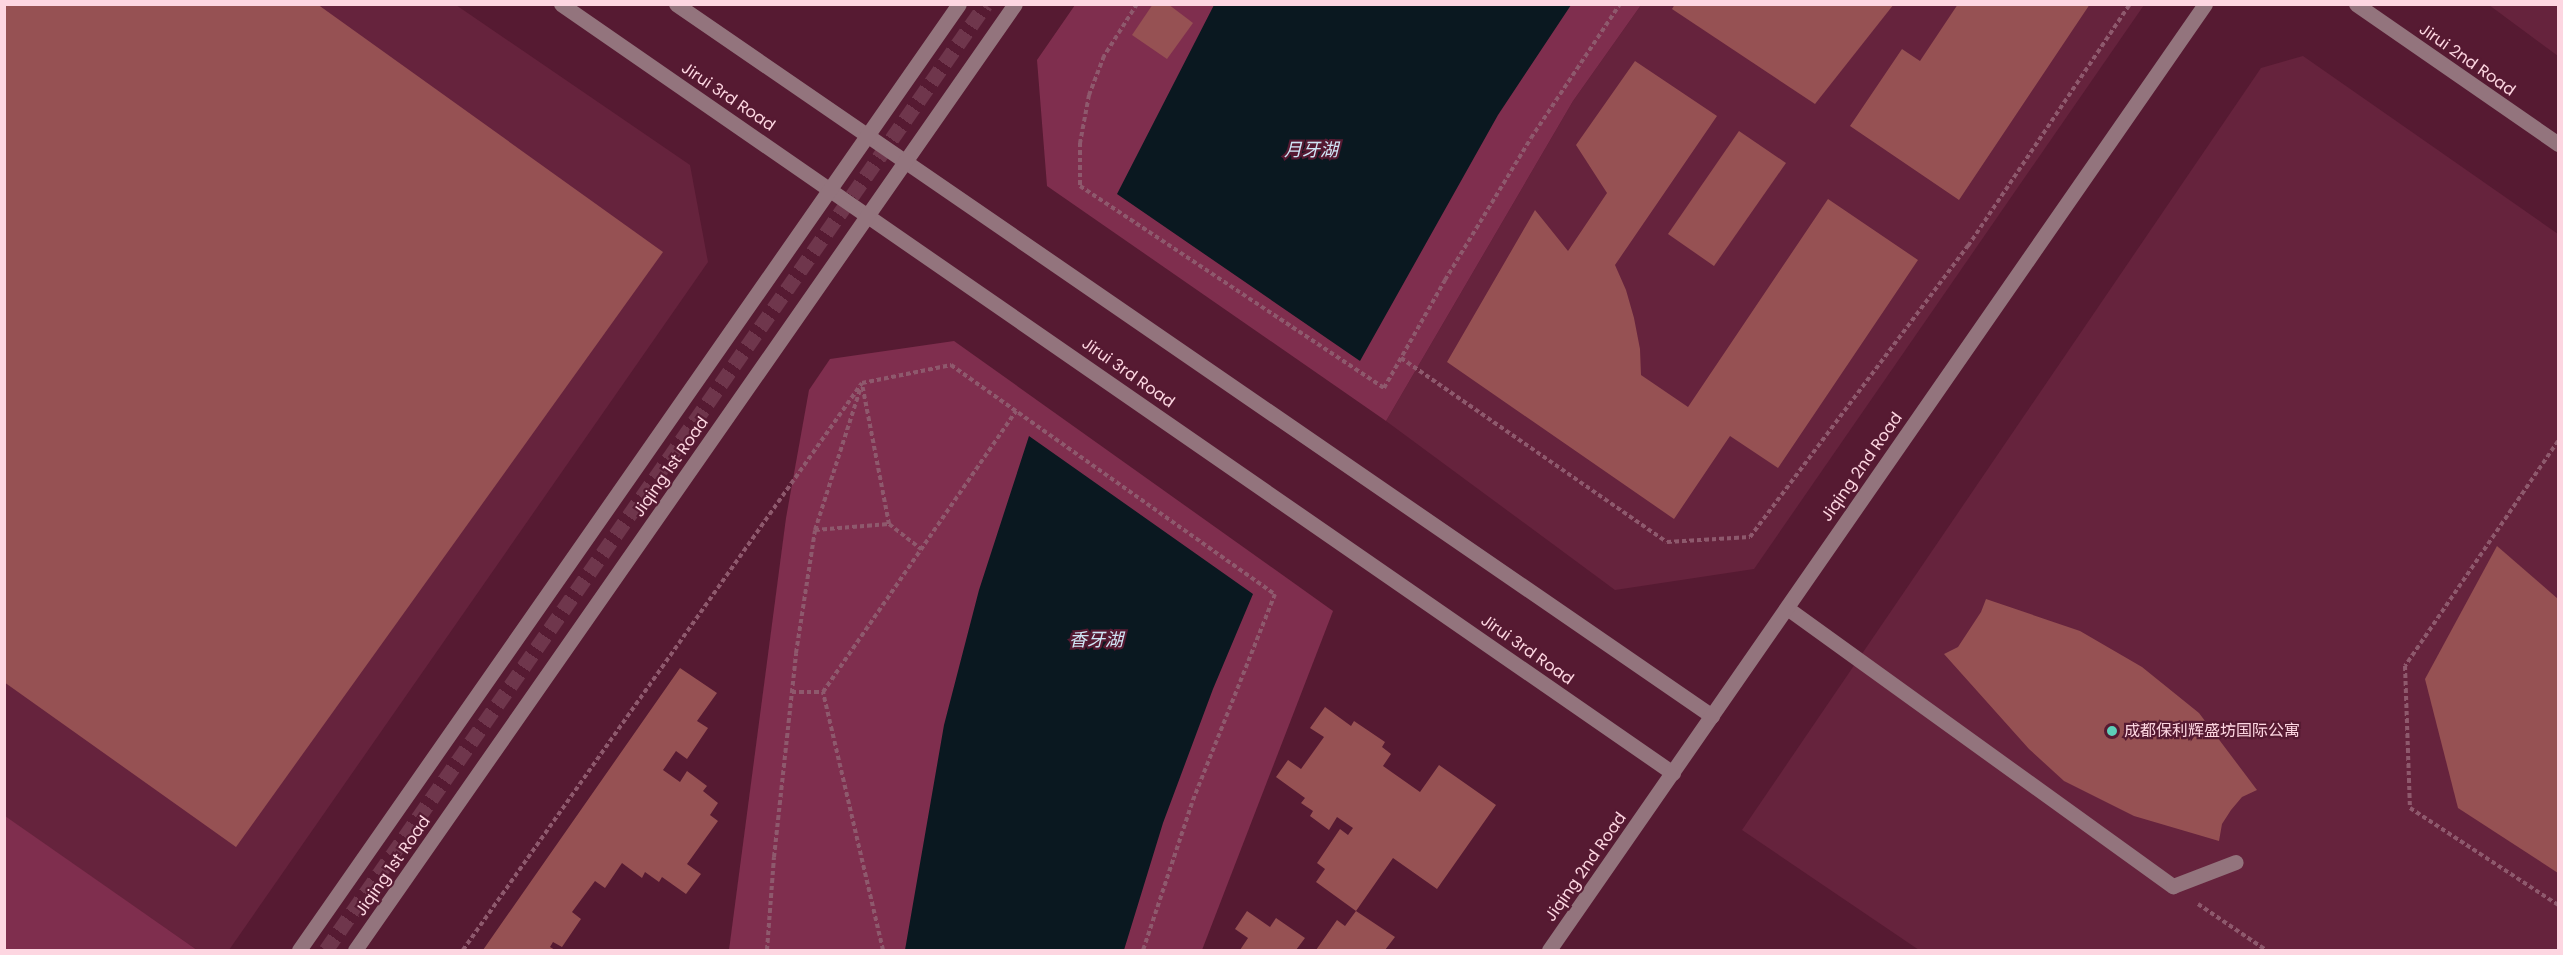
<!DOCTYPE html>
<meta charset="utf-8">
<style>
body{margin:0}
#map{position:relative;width:2563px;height:955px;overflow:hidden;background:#561a32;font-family:Poppins,"Noto Sans SC",sans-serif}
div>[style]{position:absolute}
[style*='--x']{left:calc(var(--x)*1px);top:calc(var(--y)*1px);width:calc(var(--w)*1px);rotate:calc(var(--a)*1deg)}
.built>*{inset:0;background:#66233d}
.green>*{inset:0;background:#7f2e4e}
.water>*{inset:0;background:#0a1820}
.building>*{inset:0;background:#965153}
.minor-tunnel>*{height:15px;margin-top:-7.5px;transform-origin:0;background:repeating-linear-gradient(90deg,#6f364c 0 15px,transparent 0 23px)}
.path>*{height:4px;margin-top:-2px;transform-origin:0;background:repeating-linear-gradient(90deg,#8e596d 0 4.5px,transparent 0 7.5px)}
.minor>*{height:15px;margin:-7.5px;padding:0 7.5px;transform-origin:7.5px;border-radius:7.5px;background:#93747d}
.dots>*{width:16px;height:16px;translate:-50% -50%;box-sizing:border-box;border:3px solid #561a32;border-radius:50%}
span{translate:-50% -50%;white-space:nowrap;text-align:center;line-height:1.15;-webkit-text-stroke:4.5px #561a32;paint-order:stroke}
.street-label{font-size:16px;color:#fdd6e1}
.poi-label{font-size:16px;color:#fdd6e1}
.left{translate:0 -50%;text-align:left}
.water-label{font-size:18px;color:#d0e6f6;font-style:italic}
.frame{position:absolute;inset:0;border:6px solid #fdd6e1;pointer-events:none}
</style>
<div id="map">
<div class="built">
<i style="clip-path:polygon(5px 5px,456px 5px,690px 165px,708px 262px,229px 950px,197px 950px,5px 817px)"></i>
<i style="clip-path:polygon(1641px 5px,2144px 5px,1754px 569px,1615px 590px,1386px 421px,1573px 101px)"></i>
<i style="clip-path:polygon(2489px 5px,2558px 5px,2558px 56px)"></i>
<i style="clip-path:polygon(2303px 56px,2558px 234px,2558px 950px,1919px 950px,1742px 830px,2261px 68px)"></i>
</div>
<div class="green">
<i style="clip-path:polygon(1075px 5px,1641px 5px,1573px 101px,1386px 421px,1047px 186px,1037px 60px)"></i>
<i style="clip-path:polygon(954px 341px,1333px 611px,1202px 950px,729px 950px,786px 518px,809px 390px,830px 359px)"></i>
<i style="clip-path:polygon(5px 816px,197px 950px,5px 950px)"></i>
</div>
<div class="water">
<i style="clip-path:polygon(1214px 5px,1571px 5px,1498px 115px,1360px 361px,1117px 194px)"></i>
<i style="clip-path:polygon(1029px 436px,1253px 594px,1213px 689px,1163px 823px,1124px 950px,905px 950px,944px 725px,979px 590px)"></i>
</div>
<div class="building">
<i style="clip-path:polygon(4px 4px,317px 4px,663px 252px,236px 847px,4px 682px)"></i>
<i style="clip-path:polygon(1153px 4px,1168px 4px,1193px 23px,1167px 59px,1132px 35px)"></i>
<i style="clip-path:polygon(1675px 4px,1894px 4px,1815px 104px,1672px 9px)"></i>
<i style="clip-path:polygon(1958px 4px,2090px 4px,1959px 200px,1850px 126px,1902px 49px,1920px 61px)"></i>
<i style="clip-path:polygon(1635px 61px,1717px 116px,1615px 265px,1626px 290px,1634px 318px,1640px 349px,1641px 375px,1688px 407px,1828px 199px,1918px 260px,1778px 468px,1730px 436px,1674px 519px,1447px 362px,1535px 210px,1568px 251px,1607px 193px,1576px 145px)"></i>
<i style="clip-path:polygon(1739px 131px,1786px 163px,1714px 266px,1668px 234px)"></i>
<i style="clip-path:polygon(2497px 546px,2558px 599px,2558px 873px,2458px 808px,2425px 679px)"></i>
<i style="clip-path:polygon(1986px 599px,2080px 631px,2142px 667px,2199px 713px,2257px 790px,2242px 797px,2231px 810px,2222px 824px,2219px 841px,2134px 816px,2064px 781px,2029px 749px,1944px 654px,1958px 647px,1981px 612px)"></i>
<i style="clip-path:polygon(680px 668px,717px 693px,697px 721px,708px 728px,687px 759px,676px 751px,663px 770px,680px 782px,687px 771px,707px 786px,703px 791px,718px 803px,710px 815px,718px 821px,687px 864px,701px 874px,686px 894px,662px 877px,659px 882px,645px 872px,642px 878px,622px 863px,605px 888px,595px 881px,572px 912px,581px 919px,562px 947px,553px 942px,550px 947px,555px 950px,483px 950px)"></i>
<i style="clip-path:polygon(1325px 707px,1351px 726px,1354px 721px,1385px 742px,1382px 747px,1391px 754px,1383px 766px,1420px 792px,1439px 765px,1496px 805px,1437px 889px,1393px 858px,1356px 911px,1395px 937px,1385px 950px,1316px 950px,1337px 920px,1345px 926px,1356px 911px,1316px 882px,1325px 869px,1317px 863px,1340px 829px,1348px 835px,1353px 828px,1337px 817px,1329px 830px,1310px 816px,1313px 811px,1301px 803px,1305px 798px,1276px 777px,1288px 760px,1301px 769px,1324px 737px,1310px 728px)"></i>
<i style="clip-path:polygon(1247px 911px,1270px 927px,1276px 918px,1305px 938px,1296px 950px,1240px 950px,1248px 938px,1235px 929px)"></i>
</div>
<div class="minor-tunnel">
<i style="--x:326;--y:950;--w:1153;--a:-55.1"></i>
</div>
<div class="path">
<i style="--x:1137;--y:4;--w:62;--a:122.4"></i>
<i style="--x:1104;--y:56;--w:42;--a:111"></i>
<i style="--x:1089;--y:95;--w:49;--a:100.6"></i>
<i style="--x:1080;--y:143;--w:43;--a:90"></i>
<i style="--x:1080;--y:186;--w:365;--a:33.6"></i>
<i style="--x:1384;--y:388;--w:124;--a:-60.5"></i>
<i style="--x:1445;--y:280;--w:166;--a:-58.8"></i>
<i style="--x:1531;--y:138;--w:161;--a:-56.4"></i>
<i style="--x:1401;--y:358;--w:323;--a:34.7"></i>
<i style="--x:1667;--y:542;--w:83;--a:-3.4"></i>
<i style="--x:1750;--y:537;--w:364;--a:-53.2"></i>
<i style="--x:1968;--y:246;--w:291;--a:-56.2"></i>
<i style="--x:2558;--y:441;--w:272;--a:124.2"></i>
<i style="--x:2405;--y:666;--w:142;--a:88"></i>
<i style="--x:2410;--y:808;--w:177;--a:33.2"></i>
<i style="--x:889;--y:524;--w:41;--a:38"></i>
<i style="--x:815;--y:530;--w:74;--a:-4.6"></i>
<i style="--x:889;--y:524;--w:143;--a:-100.9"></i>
<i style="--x:792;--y:692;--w:31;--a:0"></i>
<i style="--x:2198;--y:904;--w:82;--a:34.1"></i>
<i style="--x:463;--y:950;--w:693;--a:-54.87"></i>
<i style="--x:862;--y:383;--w:91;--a:-11.4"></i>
<i style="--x:951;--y:365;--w:397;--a:35.3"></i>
<i style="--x:1275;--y:594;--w:225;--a:111.7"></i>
<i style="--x:1192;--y:803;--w:155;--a:108.4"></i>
<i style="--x:767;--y:950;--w:93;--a:-85.7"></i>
<i style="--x:774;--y:857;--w:205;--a:-83.8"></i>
<i style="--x:796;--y:653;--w:124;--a:-81.2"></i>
<i style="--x:815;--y:530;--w:150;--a:-72.2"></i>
<i style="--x:883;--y:950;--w:265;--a:-103.1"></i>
<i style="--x:823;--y:692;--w:341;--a:-55.5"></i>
</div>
<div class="minor">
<i style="--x:561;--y:4;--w:1352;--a:34.67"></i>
<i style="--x:676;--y:4;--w:1257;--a:34.5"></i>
<i style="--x:2356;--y:4;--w:246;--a:34.7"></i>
<i style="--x:1787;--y:608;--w:476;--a:35.8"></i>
<i style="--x:2173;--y:886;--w:67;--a:-20.9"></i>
<i style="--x:299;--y:950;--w:1153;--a:-55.1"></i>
<i style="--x:355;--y:950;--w:1153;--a:-55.1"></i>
<i style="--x:1549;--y:950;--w:1151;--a:-55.26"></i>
</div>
<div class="dots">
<i style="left:2112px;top:731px;background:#5dceb8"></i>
</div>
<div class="street-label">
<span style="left:2467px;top:60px;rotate:35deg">Jirui 2nd Road</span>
<span style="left:728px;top:97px;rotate:34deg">Jirui 3rd Road</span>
<span style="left:1128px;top:373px;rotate:35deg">Jirui 3rd Road</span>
<span style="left:671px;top:467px;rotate:-55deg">Jiqing 1st Road</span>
<span style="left:1862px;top:467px;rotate:-55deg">Jiqing 2nd Road</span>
<span style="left:1527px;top:650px;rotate:35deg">Jirui 3rd Road</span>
<span style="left:393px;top:866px;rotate:-55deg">Jiqing 1st Road</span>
<span style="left:1586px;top:867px;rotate:-55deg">Jiqing 2nd Road</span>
</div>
<div class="poi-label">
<span class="left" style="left:2124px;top:731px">成都保利辉盛坊国际公寓</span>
</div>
<div class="water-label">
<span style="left:1311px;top:150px">月牙湖</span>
<span style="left:1096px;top:640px">香牙湖</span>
</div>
<div class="frame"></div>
</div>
